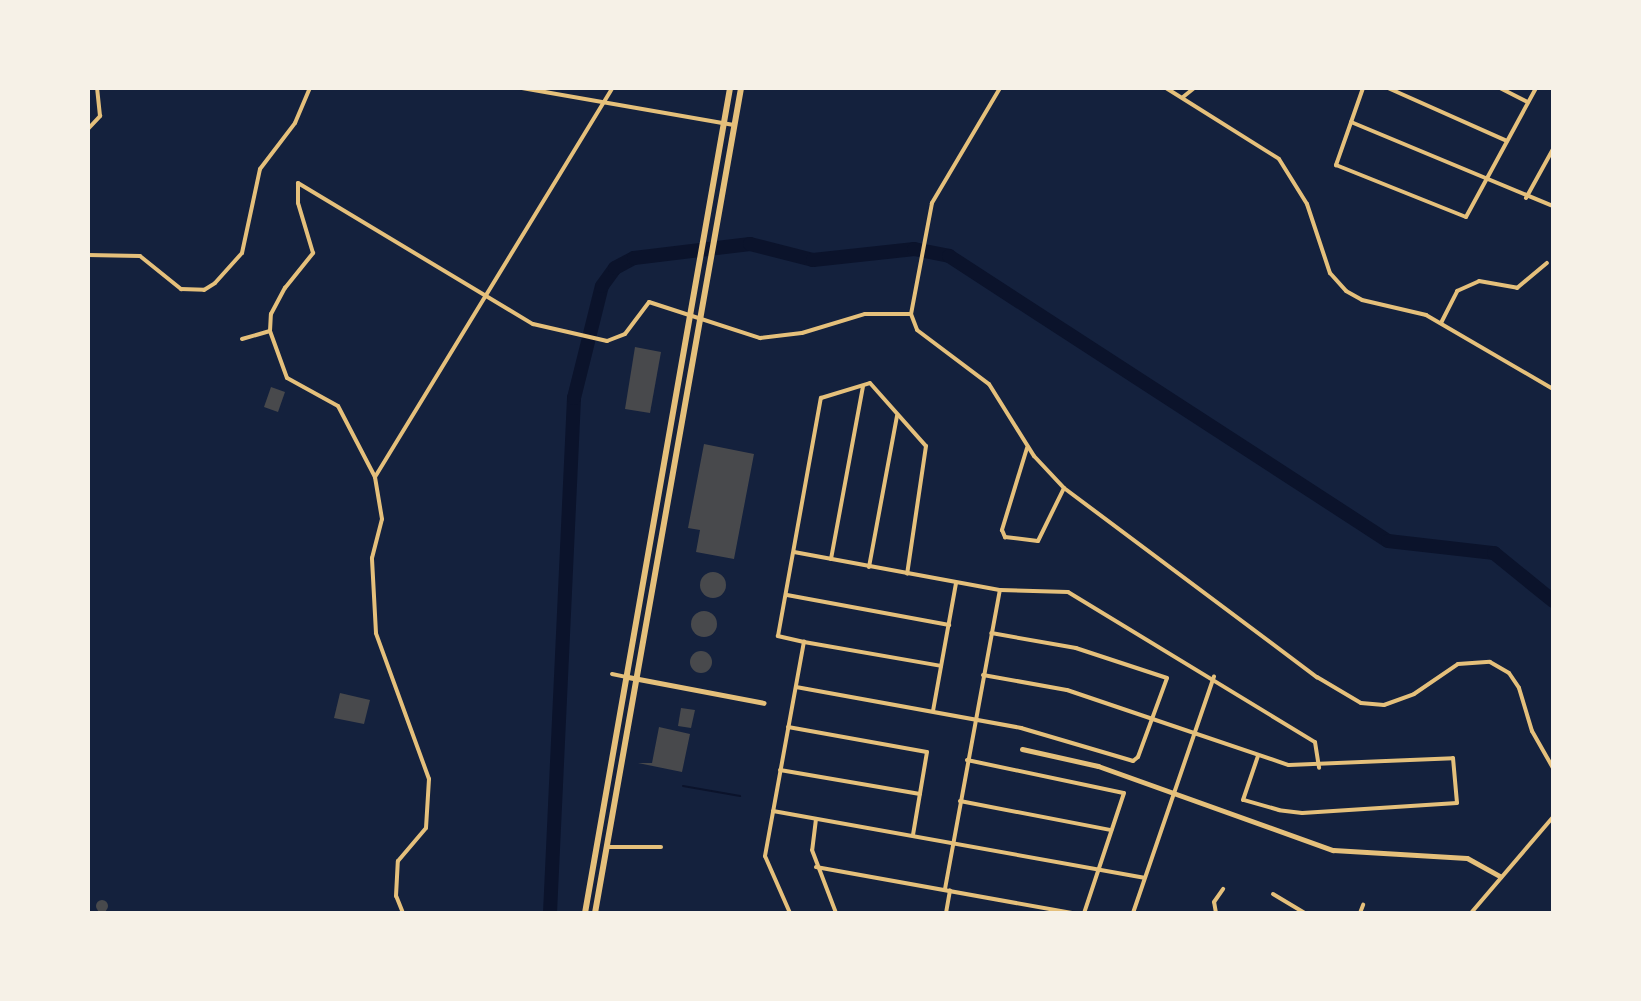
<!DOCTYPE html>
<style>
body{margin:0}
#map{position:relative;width:1641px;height:1001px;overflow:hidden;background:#14213d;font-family:"Noto Sans",sans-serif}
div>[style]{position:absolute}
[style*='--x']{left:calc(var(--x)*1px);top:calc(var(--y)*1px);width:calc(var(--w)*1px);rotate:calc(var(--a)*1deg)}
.stream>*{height:2px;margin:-1px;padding:0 1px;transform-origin:1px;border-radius:1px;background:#0b132b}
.river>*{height:14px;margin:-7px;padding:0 7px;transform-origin:7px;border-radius:7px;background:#0b132b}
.building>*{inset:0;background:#48494c}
.round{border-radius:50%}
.minor>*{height:4px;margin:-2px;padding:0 2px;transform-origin:2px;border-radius:2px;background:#e5c07b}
.tertiary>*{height:5px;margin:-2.5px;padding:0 2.5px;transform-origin:2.5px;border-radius:2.5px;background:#e5c07b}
.primary>*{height:6px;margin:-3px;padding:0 3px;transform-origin:3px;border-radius:3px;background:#e5c07b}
span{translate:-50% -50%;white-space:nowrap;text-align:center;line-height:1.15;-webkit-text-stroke:7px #f6f1e7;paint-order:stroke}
.frame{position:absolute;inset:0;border:90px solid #f6f1e7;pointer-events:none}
</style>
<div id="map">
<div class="stream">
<i style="--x:683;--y:786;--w:58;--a:10"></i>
</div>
<div class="river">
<i style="--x:550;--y:913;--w:516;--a:-87.33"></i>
<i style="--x:574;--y:398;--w:115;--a:-76"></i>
<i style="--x:602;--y:286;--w:22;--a:-54"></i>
<i style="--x:615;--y:268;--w:21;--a:-28"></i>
<i style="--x:634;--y:258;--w:117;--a:-6.9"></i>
<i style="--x:750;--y:244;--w:65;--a:14.3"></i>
<i style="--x:813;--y:260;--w:102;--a:-6.2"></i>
<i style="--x:914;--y:249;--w:36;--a:11"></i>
<i style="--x:949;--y:256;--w:523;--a:32.99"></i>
<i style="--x:1388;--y:541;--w:107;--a:6.5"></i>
<i style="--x:1494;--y:553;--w:76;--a:39.1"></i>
</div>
<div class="building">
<i style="clip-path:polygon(635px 347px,661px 352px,650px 413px,625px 409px)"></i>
<i style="clip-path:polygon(271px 387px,285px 392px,278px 412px,264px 407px)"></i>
<i style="clip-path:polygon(704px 444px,754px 454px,734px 559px,696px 552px,700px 530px,688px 528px)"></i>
<i class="round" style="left:700px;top:572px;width:26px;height:26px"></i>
<i class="round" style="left:691px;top:611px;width:26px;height:26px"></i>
<i class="round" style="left:690px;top:651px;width:22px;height:22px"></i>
<i style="clip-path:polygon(340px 693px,370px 700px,364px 724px,334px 718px)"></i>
<i style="clip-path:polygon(681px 708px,695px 710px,691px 728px,678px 726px)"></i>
<i style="clip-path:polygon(659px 727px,690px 734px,682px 772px,638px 763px,652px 763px)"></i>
<i class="round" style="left:96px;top:900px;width:12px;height:12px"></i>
</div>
<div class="minor">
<i style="--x:522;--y:88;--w:215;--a:9.9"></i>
<i style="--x:1000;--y:88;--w:134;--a:120.6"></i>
<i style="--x:932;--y:203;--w:113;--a:100.7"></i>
<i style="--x:911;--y:314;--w:17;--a:69"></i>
<i style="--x:917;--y:330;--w:90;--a:36.9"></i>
<i style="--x:989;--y:384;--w:85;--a:58"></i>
<i style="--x:1034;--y:456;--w:44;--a:46.8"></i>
<i style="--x:1064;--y:488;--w:316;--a:36.8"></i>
<i style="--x:1317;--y:677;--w:51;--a:30.6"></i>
<i style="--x:1361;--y:703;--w:23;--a:5"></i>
<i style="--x:1384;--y:705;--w:32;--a:-20"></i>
<i style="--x:1414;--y:694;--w:53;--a:-34.3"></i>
<i style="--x:1458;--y:664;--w:32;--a:-4"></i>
<i style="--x:1490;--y:662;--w:22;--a:30"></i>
<i style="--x:1509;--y:673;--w:18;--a:56"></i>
<i style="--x:1519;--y:688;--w:45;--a:73.2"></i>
<i style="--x:1532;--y:731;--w:43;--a:60.4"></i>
<i style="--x:1166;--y:88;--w:133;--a:32.1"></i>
<i style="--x:1279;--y:159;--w:53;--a:58.1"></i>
<i style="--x:1307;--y:204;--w:73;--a:71.6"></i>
<i style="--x:1330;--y:273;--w:24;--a:48"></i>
<i style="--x:1346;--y:291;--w:18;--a:29"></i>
<i style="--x:1362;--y:300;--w:66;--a:13.2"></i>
<i style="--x:1426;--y:315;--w:147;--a:30.2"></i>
<i style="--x:1363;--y:88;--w:82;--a:109.3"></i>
<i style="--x:1336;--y:165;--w:140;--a:21.8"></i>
<i style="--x:1466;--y:217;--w:147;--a:-61.5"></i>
<i style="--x:1388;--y:88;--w:130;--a:24"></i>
<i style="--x:1500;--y:88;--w:31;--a:27"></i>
<i style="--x:1183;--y:97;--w:14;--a:-39"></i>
<i style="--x:1351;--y:122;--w:219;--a:22.6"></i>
<i style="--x:88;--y:129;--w:18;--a:-47"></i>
<i style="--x:100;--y:116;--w:28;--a:-96"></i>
<i style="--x:1526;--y:198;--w:56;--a:-61.1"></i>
<i style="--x:88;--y:255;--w:52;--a:1.1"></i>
<i style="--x:140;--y:256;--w:53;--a:38.8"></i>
<i style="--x:181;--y:289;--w:23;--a:2"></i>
<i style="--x:204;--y:290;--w:13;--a:-32"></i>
<i style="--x:215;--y:283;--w:40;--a:-48"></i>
<i style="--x:242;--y:253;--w:86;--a:-77.9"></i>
<i style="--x:260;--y:169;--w:58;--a:-52.7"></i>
<i style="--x:295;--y:123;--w:38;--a:-67"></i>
<i style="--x:1441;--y:323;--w:36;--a:-63"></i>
<i style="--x:1457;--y:291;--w:24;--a:-24"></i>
<i style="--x:1479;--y:281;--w:39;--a:10"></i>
<i style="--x:1517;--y:288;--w:39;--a:-40"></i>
<i style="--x:242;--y:339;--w:29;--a:-16"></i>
<i style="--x:1027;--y:448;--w:86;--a:107"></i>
<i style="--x:1002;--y:530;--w:8;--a:67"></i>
<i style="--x:1005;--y:537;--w:33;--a:7"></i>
<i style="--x:1038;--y:541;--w:59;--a:-63.9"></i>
<i style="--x:375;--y:477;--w:456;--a:-58.6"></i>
<i style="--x:794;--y:552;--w:209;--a:10.5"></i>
<i style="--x:1000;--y:590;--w:68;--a:1.7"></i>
<i style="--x:1068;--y:592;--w:289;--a:31.3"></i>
<i style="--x:1315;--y:742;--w:26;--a:81"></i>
<i style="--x:831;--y:559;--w:175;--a:-79.5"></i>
<i style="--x:869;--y:567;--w:154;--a:-79.5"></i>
<i style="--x:787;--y:595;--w:165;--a:10.5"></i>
<i style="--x:804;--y:642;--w:139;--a:9.9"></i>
<i style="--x:612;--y:674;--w:14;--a:12"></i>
<i style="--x:983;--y:675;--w:85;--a:10.1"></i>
<i style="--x:1067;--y:690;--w:234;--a:18.7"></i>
<i style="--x:1289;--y:765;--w:164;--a:-2.4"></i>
<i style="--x:1453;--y:758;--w:45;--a:84.9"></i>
<i style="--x:1457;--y:803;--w:155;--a:176.3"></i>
<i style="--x:1302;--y:813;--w:23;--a:-173"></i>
<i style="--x:1279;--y:810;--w:37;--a:-164"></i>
<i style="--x:1243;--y:800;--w:46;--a:-71.2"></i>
<i style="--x:796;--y:687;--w:229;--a:10.3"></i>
<i style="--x:1021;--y:728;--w:117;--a:16.4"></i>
<i style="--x:1133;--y:761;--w:6;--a:-39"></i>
<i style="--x:1138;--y:757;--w:84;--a:-69.8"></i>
<i style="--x:1167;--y:678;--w:96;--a:-161.8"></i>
<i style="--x:1076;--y:648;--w:86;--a:-170"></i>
<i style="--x:933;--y:711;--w:130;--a:-79.8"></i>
<i style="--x:788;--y:727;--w:141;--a:10.2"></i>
<i style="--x:927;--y:752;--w:84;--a:99.6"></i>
<i style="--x:967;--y:760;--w:160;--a:11.9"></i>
<i style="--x:1124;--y:793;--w:126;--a:108.4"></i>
<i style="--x:780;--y:770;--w:142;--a:9.7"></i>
<i style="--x:960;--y:801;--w:154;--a:10.9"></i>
<i style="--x:773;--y:811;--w:377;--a:10.2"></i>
<i style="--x:816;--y:819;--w:31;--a:97"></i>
<i style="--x:812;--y:850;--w:67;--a:69.1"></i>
<i style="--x:608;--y:847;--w:53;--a:0"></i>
<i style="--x:816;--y:867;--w:260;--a:10.2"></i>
<i style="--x:945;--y:889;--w:304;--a:-79.6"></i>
<i style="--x:1273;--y:894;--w:37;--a:31"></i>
<i style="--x:403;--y:913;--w:18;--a:-112"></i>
<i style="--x:396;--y:896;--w:35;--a:-87"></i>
<i style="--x:398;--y:861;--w:43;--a:-49.7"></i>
<i style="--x:426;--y:828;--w:49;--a:-86.5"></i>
<i style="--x:429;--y:779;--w:155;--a:-110"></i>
<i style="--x:376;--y:633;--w:75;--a:-93.1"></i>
<i style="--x:372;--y:558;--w:40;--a:-75.6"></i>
<i style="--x:382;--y:519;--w:43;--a:-99.5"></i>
<i style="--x:375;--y:477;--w:80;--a:-117.5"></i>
<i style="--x:338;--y:406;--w:58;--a:-151.2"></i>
<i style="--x:287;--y:378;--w:50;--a:-109.9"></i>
<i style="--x:270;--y:331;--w:17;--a:-87"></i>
<i style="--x:271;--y:314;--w:30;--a:-62"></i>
<i style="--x:285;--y:288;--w:45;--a:-51.3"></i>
<i style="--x:313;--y:253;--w:52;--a:-106.7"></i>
<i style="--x:298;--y:203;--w:20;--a:-90"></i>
<i style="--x:298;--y:183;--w:274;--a:31"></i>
<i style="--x:533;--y:324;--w:76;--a:12.9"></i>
<i style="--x:607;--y:341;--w:19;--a:-21"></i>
<i style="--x:625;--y:334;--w:40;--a:-53"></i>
<i style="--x:649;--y:302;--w:117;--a:18"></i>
<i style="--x:760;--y:338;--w:42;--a:-6.8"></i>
<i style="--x:802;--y:333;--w:66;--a:-16.8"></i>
<i style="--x:865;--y:314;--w:46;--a:0"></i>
<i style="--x:790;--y:913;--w:62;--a:-113.7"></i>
<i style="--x:765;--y:856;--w:218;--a:-79.7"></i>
<i style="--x:804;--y:642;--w:27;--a:-167"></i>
<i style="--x:778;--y:636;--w:242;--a:-79.8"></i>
<i style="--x:821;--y:398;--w:51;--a:-17"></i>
<i style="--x:870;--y:383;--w:84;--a:48.4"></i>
<i style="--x:926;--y:446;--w:129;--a:98.4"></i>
<i style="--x:946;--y:913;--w:23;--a:-80"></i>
<i style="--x:1133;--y:913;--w:250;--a:-71.1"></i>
<i style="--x:1216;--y:913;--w:11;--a:-100"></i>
<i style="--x:1214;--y:902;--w:16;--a:-55"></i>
<i style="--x:1360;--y:913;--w:9;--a:-69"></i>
<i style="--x:1471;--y:913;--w:126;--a:-49.5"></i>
</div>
<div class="tertiary">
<i style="--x:628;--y:677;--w:138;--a:10.8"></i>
<i style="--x:1022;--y:749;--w:78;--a:12.6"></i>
<i style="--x:1098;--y:766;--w:250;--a:19.7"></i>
<i style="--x:1333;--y:850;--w:134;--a:3.4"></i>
<i style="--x:1467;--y:858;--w:38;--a:29"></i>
</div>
<div class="primary">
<i style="--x:585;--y:913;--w:838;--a:-80.03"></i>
<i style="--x:595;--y:913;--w:838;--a:-79.96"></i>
</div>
<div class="frame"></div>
</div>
